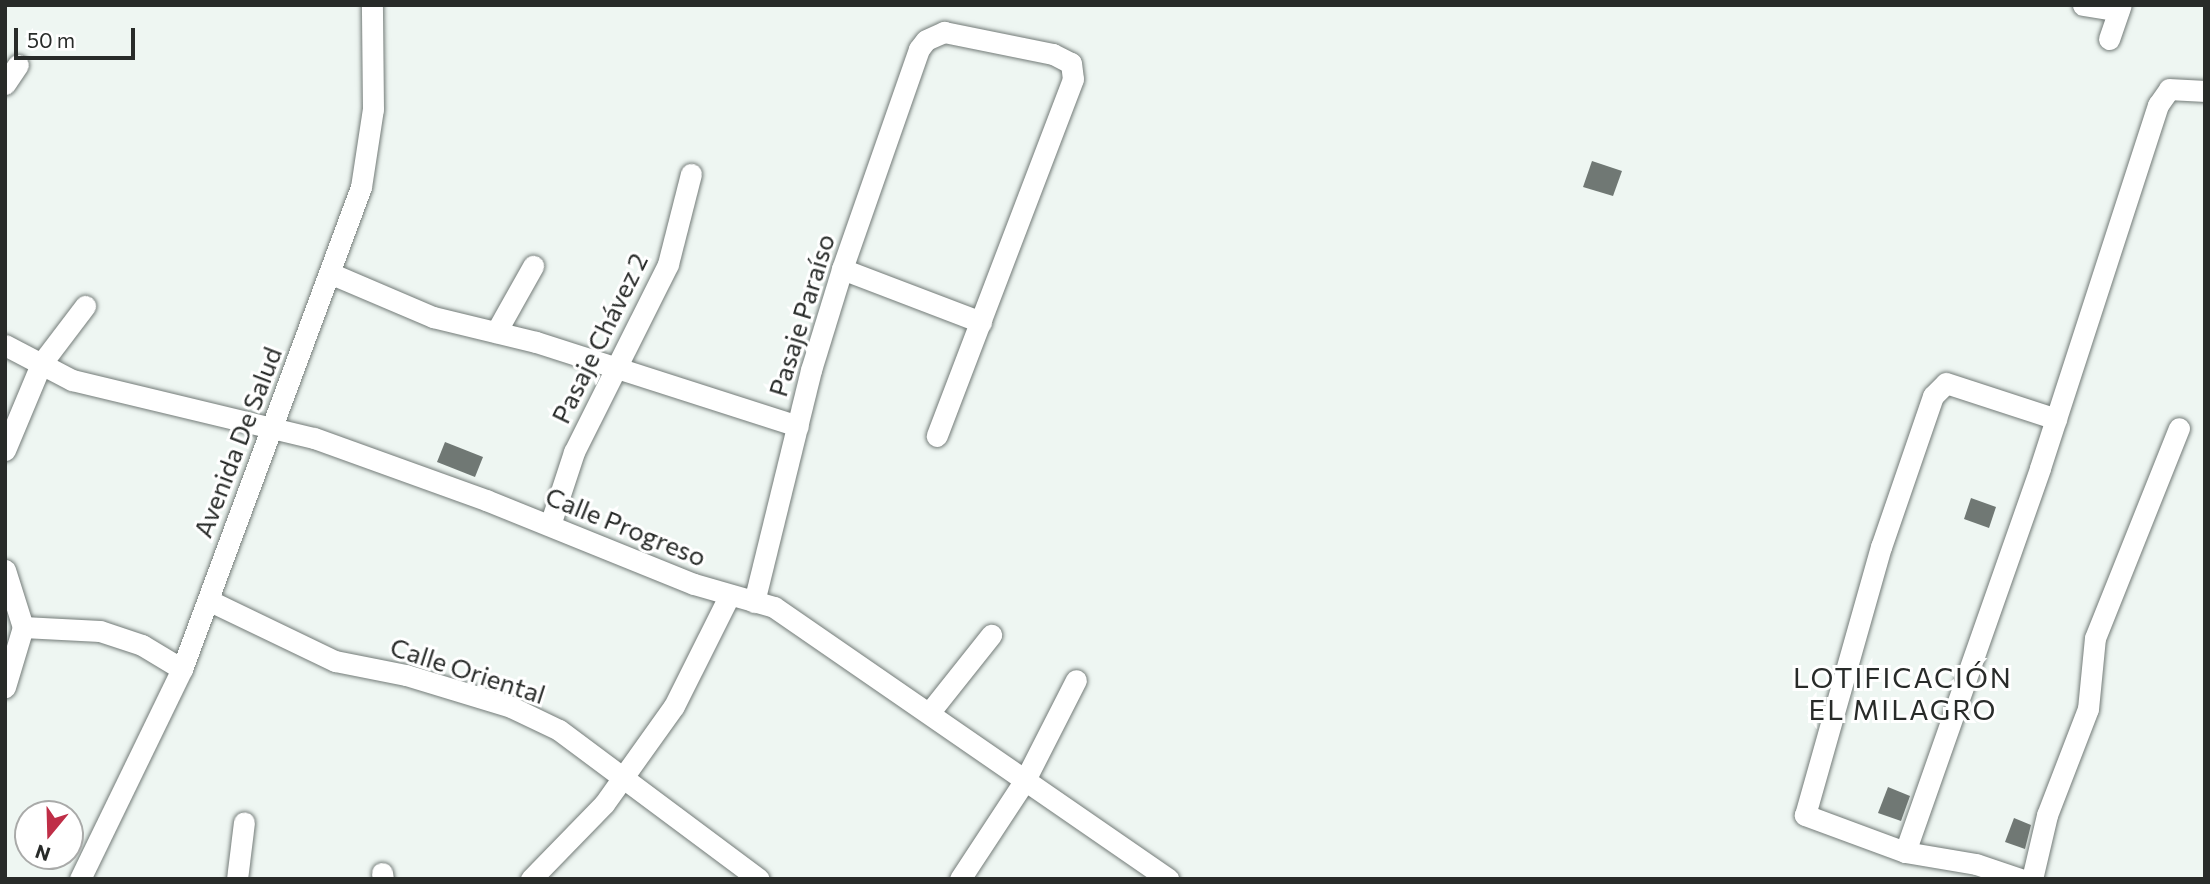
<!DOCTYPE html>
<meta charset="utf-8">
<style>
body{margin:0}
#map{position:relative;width:2210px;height:884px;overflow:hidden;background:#eef6f2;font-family:Commissioner,sans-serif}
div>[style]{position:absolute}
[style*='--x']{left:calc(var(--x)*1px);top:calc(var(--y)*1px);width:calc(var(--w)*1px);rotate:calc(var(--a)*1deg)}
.building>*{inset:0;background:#707874}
.roads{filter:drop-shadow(0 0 2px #737b78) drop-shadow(0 0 2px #737b78)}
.minor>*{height:21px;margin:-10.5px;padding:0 10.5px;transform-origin:10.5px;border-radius:10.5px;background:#fff}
span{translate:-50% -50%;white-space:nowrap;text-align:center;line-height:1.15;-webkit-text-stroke:6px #fff;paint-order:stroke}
.street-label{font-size:26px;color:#282b29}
.neighbourhood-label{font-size:28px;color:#282b29;letter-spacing:2px}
.frame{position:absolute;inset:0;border:7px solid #282b29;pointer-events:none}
.north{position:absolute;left:14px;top:800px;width:70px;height:70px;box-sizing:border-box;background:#fff;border:2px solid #a9aaa9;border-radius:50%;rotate:199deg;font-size:19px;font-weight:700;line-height:28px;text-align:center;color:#282b29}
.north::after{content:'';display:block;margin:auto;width:24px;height:32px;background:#bf2e47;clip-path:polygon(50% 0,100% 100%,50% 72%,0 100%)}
.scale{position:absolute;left:14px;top:28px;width:121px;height:32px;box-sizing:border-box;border:4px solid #282b29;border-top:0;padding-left:9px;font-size:21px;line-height:24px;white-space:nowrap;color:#282b29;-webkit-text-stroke:5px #fff;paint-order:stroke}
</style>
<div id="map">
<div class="building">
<i style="clip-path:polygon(1592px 161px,1622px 171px,1613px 196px,1583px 187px)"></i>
<i style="clip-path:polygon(445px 442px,483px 457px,475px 477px,437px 462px)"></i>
<i style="clip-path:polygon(1971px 498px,1996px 507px,1989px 528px,1964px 519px)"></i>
<i style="clip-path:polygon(1888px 787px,1910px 796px,1901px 821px,1878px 813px)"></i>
<i style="clip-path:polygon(2014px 818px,2031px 825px,2025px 849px,2005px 842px)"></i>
</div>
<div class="roads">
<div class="minor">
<i style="--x:2083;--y:5;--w:36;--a:9"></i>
<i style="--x:2109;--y:39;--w:36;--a:-71"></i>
<i style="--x:5;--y:84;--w:23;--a:-56"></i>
<i style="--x:842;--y:269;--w:149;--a:20.9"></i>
<i style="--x:332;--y:274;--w:110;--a:23.1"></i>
<i style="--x:433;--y:317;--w:106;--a:13.6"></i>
<i style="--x:536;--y:342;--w:275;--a:17.8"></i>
<i style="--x:496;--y:332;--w:76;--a:-60.7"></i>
<i style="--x:5;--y:345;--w:76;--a:27.6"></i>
<i style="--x:72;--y:380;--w:249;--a:13.5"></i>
<i style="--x:314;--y:438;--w:183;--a:19.8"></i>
<i style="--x:486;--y:500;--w:224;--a:22"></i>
<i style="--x:694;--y:584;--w:83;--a:16"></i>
<i style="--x:774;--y:607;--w:479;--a:34.6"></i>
<i style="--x:5;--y:450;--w:93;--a:-67.3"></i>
<i style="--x:41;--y:364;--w:73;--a:-52.8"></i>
<i style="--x:550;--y:525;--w:77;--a:-71.8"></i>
<i style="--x:574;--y:452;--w:210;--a:-63.4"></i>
<i style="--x:668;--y:264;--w:93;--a:-75.7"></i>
<i style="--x:5;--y:570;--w:60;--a:72.5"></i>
<i style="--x:23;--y:627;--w:63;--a:106.7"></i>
<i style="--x:208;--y:600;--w:141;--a:25.7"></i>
<i style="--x:335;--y:661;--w:72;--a:11.2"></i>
<i style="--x:406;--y:675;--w:110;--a:16.9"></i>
<i style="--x:511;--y:707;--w:53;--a:25.6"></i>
<i style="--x:559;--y:730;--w:249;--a:36.7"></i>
<i style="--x:754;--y:602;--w:239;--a:-76.2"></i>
<i style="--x:811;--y:370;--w:106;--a:-72.9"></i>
<i style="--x:842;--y:269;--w:233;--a:-70.7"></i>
<i style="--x:919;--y:49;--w:11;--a:-52"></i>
<i style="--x:926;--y:40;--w:20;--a:-24"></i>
<i style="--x:944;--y:32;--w:111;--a:11.4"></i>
<i style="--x:1053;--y:54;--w:20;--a:27"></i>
<i style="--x:1071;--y:63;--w:16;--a:83"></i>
<i style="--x:1073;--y:79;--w:382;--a:110.9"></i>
<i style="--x:23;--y:627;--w:77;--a:3"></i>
<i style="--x:100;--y:631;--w:44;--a:18.4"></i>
<i style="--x:142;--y:645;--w:47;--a:31"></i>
<i style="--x:929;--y:713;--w:100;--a:-51.5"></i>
<i style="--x:1905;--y:852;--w:407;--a:-70.6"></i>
<i style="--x:2040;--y:468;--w:382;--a:-72"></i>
<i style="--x:2158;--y:105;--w:19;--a:-55"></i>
<i style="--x:2169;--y:89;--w:36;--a:3"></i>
<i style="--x:382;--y:873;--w:6;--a:81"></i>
<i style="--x:80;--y:879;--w:233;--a:-64.1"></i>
<i style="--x:182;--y:669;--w:514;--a:-69.63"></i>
<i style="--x:361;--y:187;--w:79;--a:-81.3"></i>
<i style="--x:373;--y:109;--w:104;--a:-90.6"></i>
<i style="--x:237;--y:879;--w:57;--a:-83"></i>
<i style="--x:531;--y:879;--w:105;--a:-45.8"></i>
<i style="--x:604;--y:804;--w:120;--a:-54.5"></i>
<i style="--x:674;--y:706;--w:123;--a:-63.4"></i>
<i style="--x:960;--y:879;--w:118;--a:-56.7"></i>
<i style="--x:1025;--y:780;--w:112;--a:-63"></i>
<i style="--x:2020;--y:879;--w:46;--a:-161.2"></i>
<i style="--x:1976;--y:864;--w:72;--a:-170.4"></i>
<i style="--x:1905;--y:852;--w:107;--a:-159.7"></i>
<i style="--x:1805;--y:815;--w:279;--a:-74.2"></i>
<i style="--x:1881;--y:547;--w:160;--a:-71"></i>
<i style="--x:1933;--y:396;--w:18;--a:-45"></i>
<i style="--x:1946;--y:383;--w:116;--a:18.1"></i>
<i style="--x:2032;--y:879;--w:66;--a:-76.8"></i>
<i style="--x:2047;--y:815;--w:114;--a:-68.9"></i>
<i style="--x:2088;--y:709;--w:71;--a:-84.4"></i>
<i style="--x:2095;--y:638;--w:226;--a:-68.2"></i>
</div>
</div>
<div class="street-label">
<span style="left:801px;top:315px;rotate:-73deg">Pasaje Paraíso</span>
<span style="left:599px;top:338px;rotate:-64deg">Pasaje Chávez 2</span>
<span style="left:237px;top:442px;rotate:-69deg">Avenida De Salud</span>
<span style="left:626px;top:526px;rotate:22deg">Calle Progreso</span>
<span style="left:468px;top:670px;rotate:18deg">Calle Oriental</span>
</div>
<div class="neighbourhood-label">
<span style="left:1903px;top:693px">LOTIFICACIÓN<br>EL MILAGRO</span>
</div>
<div class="frame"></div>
<div class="north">N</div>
<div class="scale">50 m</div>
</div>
